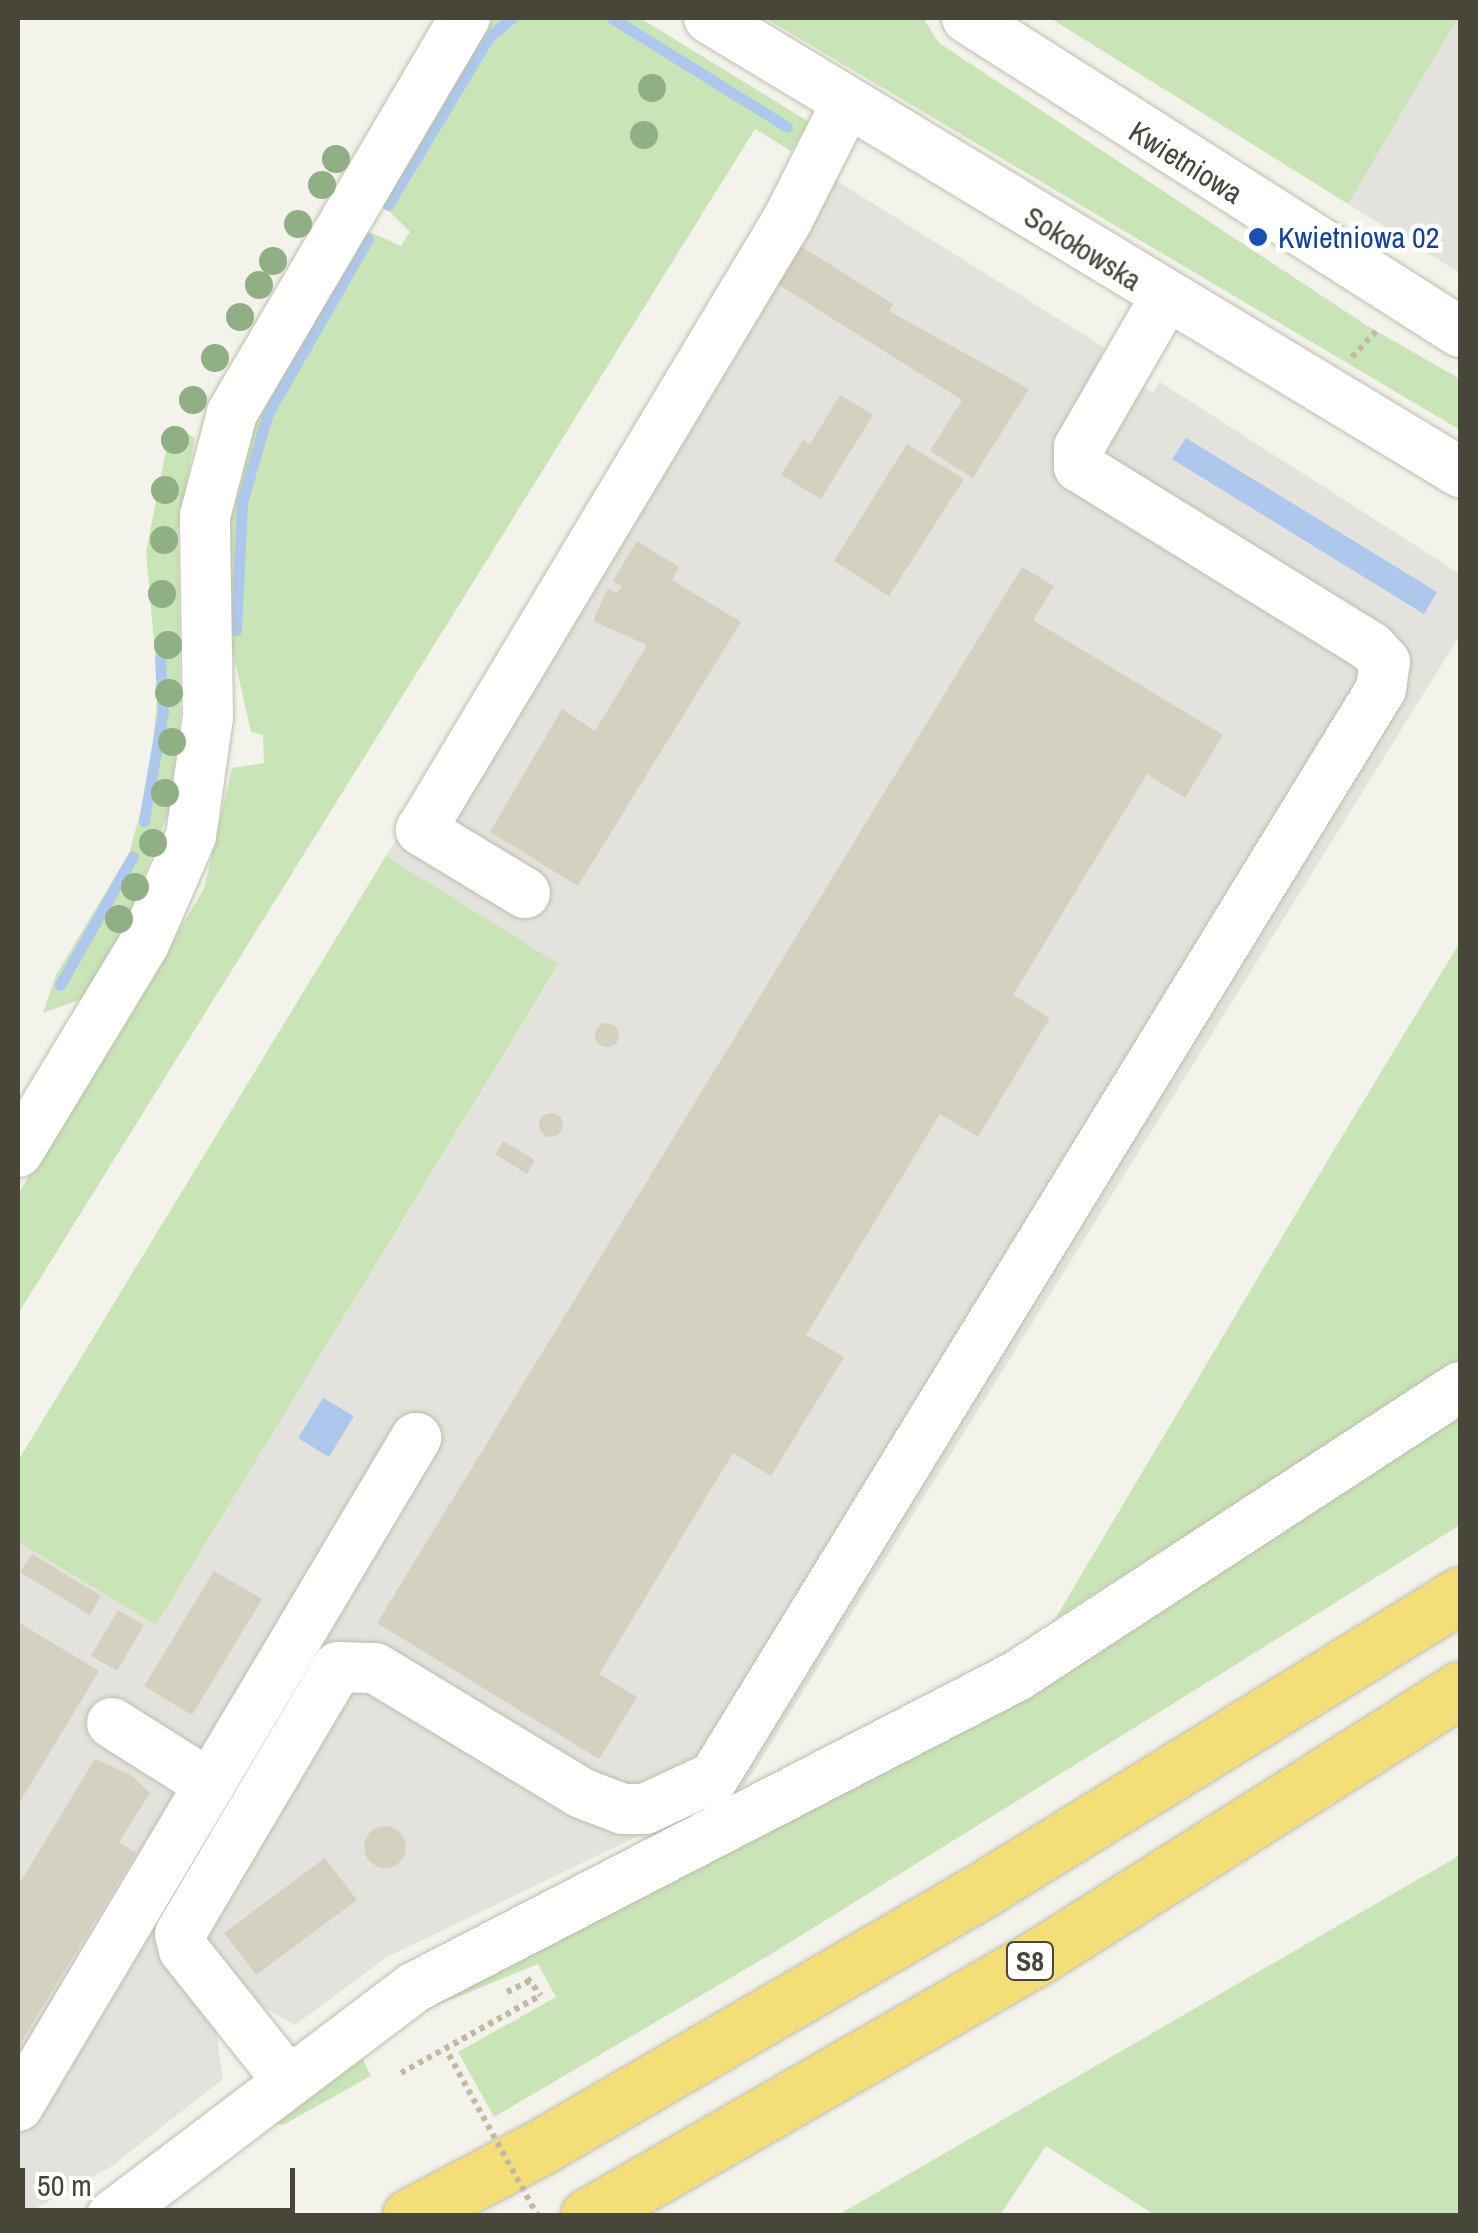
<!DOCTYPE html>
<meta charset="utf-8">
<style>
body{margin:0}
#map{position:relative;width:1478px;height:2233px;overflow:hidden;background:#f4f3eb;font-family:"Archivo Narrow",sans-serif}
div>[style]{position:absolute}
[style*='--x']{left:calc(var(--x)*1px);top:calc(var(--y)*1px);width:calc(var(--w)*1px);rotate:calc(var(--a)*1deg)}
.industrial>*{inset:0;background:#e4e2dc}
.green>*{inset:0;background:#c9e5b7}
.water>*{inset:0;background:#adc8ec}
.stream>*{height:11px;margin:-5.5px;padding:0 5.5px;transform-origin:5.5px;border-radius:5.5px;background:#adc8ec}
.building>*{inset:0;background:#d5d1c1}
.round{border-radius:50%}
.path>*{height:6px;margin-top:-3px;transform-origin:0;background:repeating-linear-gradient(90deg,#c0baa0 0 5px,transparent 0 10px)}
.roads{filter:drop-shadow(0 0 2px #bfbcae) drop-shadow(0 0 2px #bfbcae)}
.minor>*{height:50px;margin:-25px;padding:0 25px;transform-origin:25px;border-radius:25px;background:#fff}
.highway>*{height:55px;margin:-27.5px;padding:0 27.5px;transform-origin:27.5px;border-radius:27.5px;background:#f4de77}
.path-bridge>*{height:6px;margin-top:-3px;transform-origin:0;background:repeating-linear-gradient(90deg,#c0baa0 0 5px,transparent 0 10px)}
.trees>*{width:28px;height:28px;margin:-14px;border-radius:50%;background:#90af84}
.dots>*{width:28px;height:28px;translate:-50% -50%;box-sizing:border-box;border:5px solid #fff;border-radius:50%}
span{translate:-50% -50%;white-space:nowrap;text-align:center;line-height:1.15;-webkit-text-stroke:9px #fff;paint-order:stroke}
.shield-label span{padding:2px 8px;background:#fff;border:2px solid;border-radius:8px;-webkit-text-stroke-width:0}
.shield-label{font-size:28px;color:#484539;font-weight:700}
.street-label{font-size:30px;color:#484539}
.transit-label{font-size:30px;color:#164399}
.left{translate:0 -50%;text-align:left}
.frame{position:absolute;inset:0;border:20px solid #484539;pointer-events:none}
.scale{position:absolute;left:20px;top:2168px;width:275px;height:45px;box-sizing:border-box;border:5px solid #484539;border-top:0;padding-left:12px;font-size:30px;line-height:35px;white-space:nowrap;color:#484539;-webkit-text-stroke:8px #fff;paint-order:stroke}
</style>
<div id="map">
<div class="industrial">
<i style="clip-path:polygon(1458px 18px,1460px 18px,1460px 273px,1348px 204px)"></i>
<i style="clip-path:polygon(829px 176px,1105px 348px,1099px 359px,1121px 373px,1153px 393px,1160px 382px,1460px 574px,1460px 635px,745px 1785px,387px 1957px,295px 2025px,246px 1997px,215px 2022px,223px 2079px,112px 2166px,24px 2215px,18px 2212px,18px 1542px,156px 1625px,559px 965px,386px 856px,485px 698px,718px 367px,732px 365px)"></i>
</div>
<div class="green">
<i style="clip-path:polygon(493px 18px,640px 18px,809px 122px,791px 151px,755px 129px,18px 1314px,18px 1194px,204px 889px,232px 768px,264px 763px,263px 735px,251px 732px,229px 635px,231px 505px,246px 446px,260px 408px,368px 231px,401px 246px,410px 232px,380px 202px)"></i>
<i style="clip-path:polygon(765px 18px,923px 18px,939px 43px,1366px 325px,1460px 379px,1460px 430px)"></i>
<i style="clip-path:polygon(1050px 18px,1458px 18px,1348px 204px)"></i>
<i style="clip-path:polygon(171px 425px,195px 438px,178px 529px,180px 720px,169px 811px,123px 931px,84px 998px,43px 1013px,56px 975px,129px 853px,150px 779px,158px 688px,146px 552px)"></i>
<i style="clip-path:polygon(386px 856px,559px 964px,156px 1625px,18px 1542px,18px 1461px)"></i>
<i style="clip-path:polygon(1460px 942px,1460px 1360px,1055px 1619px,1332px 1153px)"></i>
<i style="clip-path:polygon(1460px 1403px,1460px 1525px,768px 1956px,494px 2117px,458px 2052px,556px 1997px,538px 1964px,435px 2006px,382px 2036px,360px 2054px,371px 2076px,283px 2125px,262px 2121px,350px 2052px)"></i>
<i style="clip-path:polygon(1460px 1855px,1460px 2215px,1155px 2215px,1046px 2146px,1000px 2215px,838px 2215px)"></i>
</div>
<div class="water">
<i style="clip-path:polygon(1186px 438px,1437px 592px,1424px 614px,1172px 459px)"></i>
<i style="clip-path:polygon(323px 1398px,354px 1416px,329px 1457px,298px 1438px)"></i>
</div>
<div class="stream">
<i style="--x:612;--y:18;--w:206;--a:31.9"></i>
<i style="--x:388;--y:205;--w:196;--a:-59"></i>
<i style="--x:489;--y:37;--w:30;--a:-40"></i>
<i style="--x:236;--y:630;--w:128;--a:-87.3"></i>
<i style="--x:242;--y:502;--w:93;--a:-73.7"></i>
<i style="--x:268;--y:413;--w:201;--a:-60.1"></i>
<i style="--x:144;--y:821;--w:111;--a:-80.1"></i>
<i style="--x:163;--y:712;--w:53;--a:-93.2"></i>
<i style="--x:60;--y:985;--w:148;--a:-60.5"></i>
</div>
<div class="building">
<i style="clip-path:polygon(794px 242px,893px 304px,889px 311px,1029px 389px,973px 478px,930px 451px,962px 400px,771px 280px)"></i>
<i style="clip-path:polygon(840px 395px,873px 415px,821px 499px,781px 475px,803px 440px,810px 444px)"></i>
<i style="clip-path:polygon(907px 444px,964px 479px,889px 596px,834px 561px)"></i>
<i style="clip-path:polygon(637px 541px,679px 567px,672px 580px,741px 622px,578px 886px,490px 832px,562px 709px,595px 731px,647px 645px,593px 621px,608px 588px,617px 593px,622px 586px,613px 581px)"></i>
<i style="clip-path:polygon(1022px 567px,1054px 586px,1033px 620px,1223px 735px,1185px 798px,1147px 774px,1013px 995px,1050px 1018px,978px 1137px,940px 1114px,806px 1335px,844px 1357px,771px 1476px,733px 1453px,599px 1674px,637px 1697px,599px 1759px,377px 1623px)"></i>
<i class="round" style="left:595px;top:1023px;width:24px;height:24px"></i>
<i class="round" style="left:539px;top:1113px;width:24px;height:24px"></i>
<i style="clip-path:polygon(503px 1141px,535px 1160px,527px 1174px,495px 1154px)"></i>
<i style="clip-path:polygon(32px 1554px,101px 1596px,90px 1615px,20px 1572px)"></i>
<i style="clip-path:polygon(214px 1571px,262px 1599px,192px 1715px,144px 1686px)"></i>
<i style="clip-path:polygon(118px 1610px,144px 1625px,117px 1671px,91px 1656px)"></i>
<i style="clip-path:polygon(18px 1622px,99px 1671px,18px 1805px)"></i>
<i style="clip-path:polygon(95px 1759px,131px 1775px,150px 1793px,119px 1842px,136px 1853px,18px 2047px,18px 1886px)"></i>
<i class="round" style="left:364px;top:1826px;width:42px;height:42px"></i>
<i style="clip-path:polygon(325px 1858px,357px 1900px,256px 1975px,224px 1933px)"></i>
</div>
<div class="path">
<i style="--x:1352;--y:357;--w:37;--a:-47"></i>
<i style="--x:527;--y:1978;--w:22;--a:51"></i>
<i style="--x:507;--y:1992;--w:28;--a:-26"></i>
<i style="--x:445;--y:2049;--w:110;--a:-29.4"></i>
<i style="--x:401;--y:2073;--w:160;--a:-29.1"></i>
</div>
<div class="roads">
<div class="minor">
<i style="--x:709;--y:18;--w:878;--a:31.15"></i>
<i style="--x:967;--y:18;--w:585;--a:32.49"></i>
<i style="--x:525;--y:893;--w:122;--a:-148.8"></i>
<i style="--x:421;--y:830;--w:713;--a:-59.01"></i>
<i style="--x:788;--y:219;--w:131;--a:-63.2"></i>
<i style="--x:18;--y:1152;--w:243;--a:-58.8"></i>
<i style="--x:144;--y:944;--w:118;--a:-66.5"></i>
<i style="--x:191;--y:836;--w:120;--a:-81.9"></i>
<i style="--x:208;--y:717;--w:201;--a:-90.9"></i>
<i style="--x:205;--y:516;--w:106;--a:-75.3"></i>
<i style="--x:232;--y:413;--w:459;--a:-59.5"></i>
<i style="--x:112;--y:1723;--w:115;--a:32.2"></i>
<i style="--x:289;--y:2082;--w:169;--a:-128.5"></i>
<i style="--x:184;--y:1950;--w:16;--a:-104"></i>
<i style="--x:180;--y:1934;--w:310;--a:-59.4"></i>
<i style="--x:338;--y:1667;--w:37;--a:2"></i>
<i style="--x:375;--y:1668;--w:241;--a:31.2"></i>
<i style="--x:581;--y:1793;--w:45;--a:20.9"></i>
<i style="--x:623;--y:1809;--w:22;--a:0"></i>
<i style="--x:645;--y:1809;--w:76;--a:-24.9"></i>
<i style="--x:714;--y:1777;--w:1276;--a:-58.49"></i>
<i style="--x:1381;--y:689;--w:27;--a:-82"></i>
<i style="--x:1385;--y:662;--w:21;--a:-133"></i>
<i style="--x:1371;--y:647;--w:343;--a:-148.3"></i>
<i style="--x:1079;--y:467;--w:20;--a:-90"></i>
<i style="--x:1079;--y:447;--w:172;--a:-60"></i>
<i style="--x:18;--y:2106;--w:778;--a:-59.21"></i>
<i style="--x:112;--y:2216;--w:380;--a:-37.1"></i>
<i style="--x:415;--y:1987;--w:678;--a:-27.32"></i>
<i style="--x:1017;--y:1676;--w:529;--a:-33.12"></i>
</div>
<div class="highway">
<i style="--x:410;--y:2216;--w:146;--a:-27.8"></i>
<i style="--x:539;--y:2148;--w:500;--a:-30.2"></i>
<i style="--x:971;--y:1897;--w:575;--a:-31.7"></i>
<i style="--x:588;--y:2216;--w:525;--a:-29.93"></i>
<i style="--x:1043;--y:1954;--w:494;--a:-32.4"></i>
</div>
</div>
<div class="path-bridge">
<i style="--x:449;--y:2055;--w:184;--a:61.1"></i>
</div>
<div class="trees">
<i style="left:652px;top:88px"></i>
<i style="left:644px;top:135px"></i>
<i style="left:336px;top:159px"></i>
<i style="left:322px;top:185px"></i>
<i style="left:298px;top:224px"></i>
<i style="left:273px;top:261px"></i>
<i style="left:259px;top:285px"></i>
<i style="left:240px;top:317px"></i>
<i style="left:215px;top:358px"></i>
<i style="left:193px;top:400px"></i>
<i style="left:175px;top:440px"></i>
<i style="left:165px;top:490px"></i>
<i style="left:164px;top:540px"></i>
<i style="left:162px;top:594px"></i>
<i style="left:168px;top:645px"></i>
<i style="left:169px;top:693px"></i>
<i style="left:172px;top:742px"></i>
<i style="left:165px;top:793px"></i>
<i style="left:153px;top:843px"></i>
<i style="left:135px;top:887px"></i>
<i style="left:119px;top:919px"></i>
</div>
<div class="dots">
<i style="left:1258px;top:237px;background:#1a4fb4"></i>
</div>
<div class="shield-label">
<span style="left:1030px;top:1961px">S8</span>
</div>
<div class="street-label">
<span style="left:1186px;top:162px;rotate:32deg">Kwietniowa</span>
<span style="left:1083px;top:248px;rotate:32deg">Sokołowska</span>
</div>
<div class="transit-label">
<span class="left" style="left:1278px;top:237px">Kwietniowa 02</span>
</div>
<div class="frame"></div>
<div class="scale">50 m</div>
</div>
